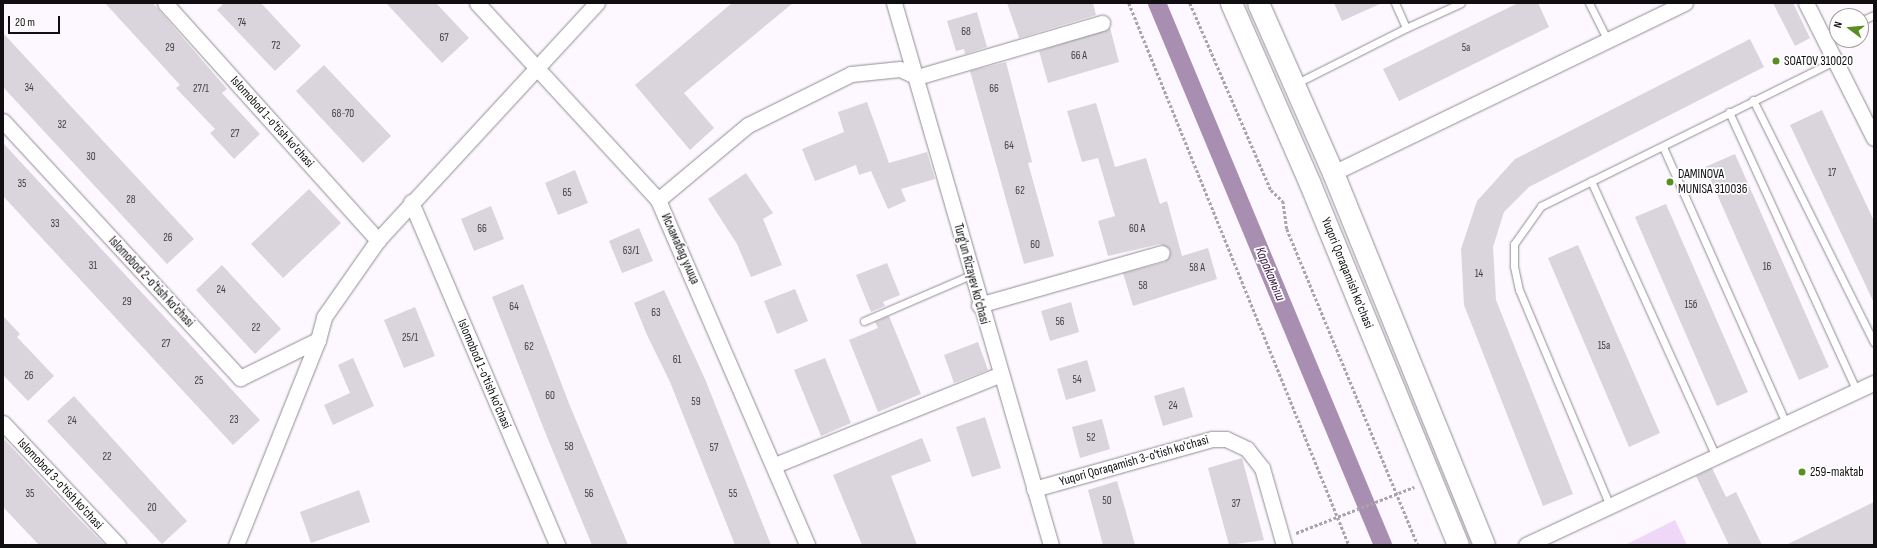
<!DOCTYPE html>
<meta charset="utf-8">
<style>
body{margin:0}
#map{position:relative;width:1877px;height:548px;overflow:hidden;background:#fdf7ff;font-family:"Sofia Sans Condensed",sans-serif}
div>[style]{position:absolute}
[style*='--x']{left:calc(var(--x)*1px);top:calc(var(--y)*1px);width:calc(var(--w)*1px);rotate:calc(var(--a)*1deg)}
.green>*{inset:0;background:#eed7f7}
.canal>*{height:18px;margin:-9px;padding:0 9px;transform-origin:9px;border-radius:9px;background:#a88fb1}
.building>*{inset:0;background:#dad4dd}
.path>*{height:2.5px;margin-top:-1.25px;transform-origin:0;background:repeating-linear-gradient(90deg,#a8a4aa 0 3px,transparent 0 5px)}
.roads{filter:drop-shadow(0 0 1px #918b93) drop-shadow(0 0 1px #918b93)}
.lane>*{height:7px;margin:-3.5px;padding:0 3.5px;transform-origin:3.5px;border-radius:3.5px;background:#fff}
.street>*{height:15px;margin:-7.5px;padding:0 7.5px;transform-origin:7.5px;border-radius:7.5px;background:#fff}
.secondary>*{height:21px;margin:-10.5px;padding:0 10.5px;transform-origin:10.5px;border-radius:10.5px;background:#fff}
.dots>*{width:11px;height:11px;translate:-50% -50%;box-sizing:border-box;border:2px solid #fff;border-radius:50%}
span{translate:-50% -50%;white-space:nowrap;text-align:center;line-height:1.15;-webkit-text-stroke:3.5px #fff;paint-order:stroke}
.number-label{font-size:11px;color:#424044}
.number-label span{-webkit-text-stroke-width:0}
.poi-label{font-size:13px;color:#100e11}
.left{translate:0 -50%;text-align:left}
.street-label{font-size:13px;color:#100e11}
.water-label{font-size:14px;color:#3c1b48;font-style:italic}
.frame{position:absolute;inset:0;border:4px solid #100e11;pointer-events:none}
.north{position:absolute;left:1829px;top:8px;width:40px;height:40px;box-sizing:border-box;background:#fff;border:1px solid #9f9fa0;border-radius:50%;rotate:286deg;font-size:11px;font-weight:700;line-height:16px;text-align:center;color:#100e11}
.north::after{content:'';display:block;margin:auto;width:14px;height:18px;background:#5b8d25;clip-path:polygon(50% 0,100% 100%,50% 72%,0 100%)}
.scale{position:absolute;left:8px;top:16px;width:52px;height:18px;box-sizing:border-box;border:2px solid #100e11;border-top:0;padding-left:5px;font-size:12px;line-height:14px;white-space:nowrap;color:#100e11;-webkit-text-stroke:3px #fff;paint-order:stroke}
</style>
<div id="map">
<div class="green">
<i style="clip-path:polygon(1675px 520px,1687px 545px,1625px 545px)"></i>
</div>
<div class="canal">
<i style="--x:1157;--y:3;--w:587;--a:67.37"></i>
</div>
<div class="building">
<i style="clip-path:polygon(105px 3px,153px 3px,227px 89px,222px 93px,260px 134px,234px 159px,210px 133px,215px 129px,176px 88px,180px 85px)"></i>
<i style="clip-path:polygon(224px 3px,261px 3px,301px 46px,275px 71px,217px 10px)"></i>
<i style="clip-path:polygon(386px 3px,436px 3px,469px 38px,442px 63px)"></i>
<i style="clip-path:polygon(732px 3px,793px 3px,684px 93px,714px 128px,690px 150px,635px 85px)"></i>
<i style="clip-path:polygon(1007px 3px,1093px 3px,1096px 15px,1019px 38px)"></i>
<i style="clip-path:polygon(1334px 3px,1382px 3px,1342px 21px)"></i>
<i style="clip-path:polygon(1518px 3px,1538px 3px,1549px 27px,1399px 101px,1383px 69px)"></i>
<i style="clip-path:polygon(1773px 3px,1793px 3px,1810px 38px,1795px 46px)"></i>
<i style="clip-path:polygon(977px 12px,987px 47px,965px 54px,964px 49px,956px 51px,947px 21px)"></i>
<i style="clip-path:polygon(1110px 28px,1119px 62px,1048px 83px,1039px 51px)"></i>
<i style="clip-path:polygon(3px 33px,194px 239px,167px 264px,3px 87px)"></i>
<i style="clip-path:polygon(1750px 39px,1764px 67px,1529px 187px,1504px 212px,1493px 247px,1496px 300px,1573px 494px,1543px 506px,1464px 305px,1461px 249px,1477px 201px,1515px 159px)"></i>
<i style="clip-path:polygon(1006px 62px,1032px 162px,1028px 163px,1054px 256px,1024px 264px,970px 71px)"></i>
<i style="clip-path:polygon(324px 65px,391px 136px,363px 163px,296px 91px)"></i>
<i style="clip-path:polygon(867px 102px,889px 163px,927px 152px,935px 179px,901px 189px,906px 201px,888px 209px,871px 171px,859px 175px,856px 165px,815px 181px,802px 149px,844px 132px,838px 112px)"></i>
<i style="clip-path:polygon(1096px 103px,1115px 167px,1146px 158px,1160px 204px,1167px 201px,1182px 256px,1208px 248px,1217px 279px,1133px 306px,1123px 273px,1165px 262px,1171px 251px,1160px 244px,1108px 256px,1098px 221px,1115px 216px,1098px 158px,1082px 162px,1067px 111px)"></i>
<i style="clip-path:polygon(1822px 110px,1874px 221px,1874px 303px,1790px 125px)"></i>
<i style="clip-path:polygon(3px 143px,260px 420px,233px 445px,3px 196px)"></i>
<i style="clip-path:polygon(1735px 154px,1829px 367px,1799px 380px,1705px 167px)"></i>
<i style="clip-path:polygon(575px 170px,588px 203px,558px 215px,545px 183px)"></i>
<i style="clip-path:polygon(746px 173px,773px 213px,763px 219px,782px 265px,751px 277px,737px 244px,708px 199px)"></i>
<i style="clip-path:polygon(309px 189px,341px 223px,283px 278px,251px 244px)"></i>
<i style="clip-path:polygon(1666px 204px,1748px 392px,1717px 406px,1635px 217px)"></i>
<i style="clip-path:polygon(491px 206px,504px 239px,474px 251px,461px 219px)"></i>
<i style="clip-path:polygon(639px 228px,653px 261px,622px 273px,609px 241px)"></i>
<i style="clip-path:polygon(1578px 245px,1660px 433px,1629px 447px,1548px 258px)"></i>
<i style="clip-path:polygon(887px 263px,900px 295px,883px 302px,885px 306px,871px 312px,856px 275px)"></i>
<i style="clip-path:polygon(222px 265px,281px 329px,255px 354px,196px 290px)"></i>
<i style="clip-path:polygon(523px 284px,570px 406px,628px 545px,592px 545px,547px 437px,492px 297px)"></i>
<i style="clip-path:polygon(795px 289px,808px 321px,777px 334px,764px 301px)"></i>
<i style="clip-path:polygon(664px 290px,705px 379px,771px 545px,735px 545px,670px 382px,647px 335px,634px 303px)"></i>
<i style="clip-path:polygon(1071px 302px,1079px 332px,1050px 341px,1041px 311px)"></i>
<i style="clip-path:polygon(415px 307px,435px 356px,404px 368px,384px 320px)"></i>
<i style="clip-path:polygon(3px 316px,20px 334px,17px 337px,54px 376px,28px 401px,3px 375px)"></i>
<i style="clip-path:polygon(889px 316px,921px 394px,878px 412px,849px 340px,878px 328px,875px 322px)"></i>
<i style="clip-path:polygon(978px 342px,988px 370px,954px 383px,944px 355px)"></i>
<i style="clip-path:polygon(353px 358px,374px 406px,333px 425px,324px 405px,350px 393px,338px 365px)"></i>
<i style="clip-path:polygon(825px 358px,851px 423px,821px 436px,794px 370px)"></i>
<i style="clip-path:polygon(1087px 360px,1096px 391px,1066px 400px,1057px 369px)"></i>
<i style="clip-path:polygon(1184px 387px,1193px 417px,1163px 426px,1154px 396px)"></i>
<i style="clip-path:polygon(74px 396px,187px 521px,162px 544px,47px 421px)"></i>
<i style="clip-path:polygon(985px 417px,1001px 468px,972px 477px,956px 427px)"></i>
<i style="clip-path:polygon(1102px 419px,1110px 449px,1080px 458px,1072px 427px)"></i>
<i style="clip-path:polygon(3px 438px,80px 520px,105px 545px,39px 545px,3px 507px)"></i>
<i style="clip-path:polygon(922px 438px,931px 461px,891px 476px,917px 545px,862px 545px,833px 475px)"></i>
<i style="clip-path:polygon(1242px 458px,1264px 540px,1229px 545px,1208px 468px)"></i>
<i style="clip-path:polygon(1712px 468px,1726px 497px,1736px 492px,1762px 545px,1729px 545px,1696px 476px)"></i>
<i style="clip-path:polygon(1117px 481px,1126px 512px,1135px 545px,1103px 545px,1088px 490px)"></i>
<i style="clip-path:polygon(359px 490px,370px 522px,311px 543px,300px 512px)"></i>
<i style="clip-path:polygon(1874px 502px,1874px 545px,1786px 545px)"></i>
</div>
<div class="path">
<i style="--x:1129;--y:3;--w:585;--a:67.91"></i>
<i style="--x:1190;--y:3;--w:204;--a:66.6"></i>
<i style="--x:1271;--y:190;--w:16;--a:43"></i>
<i style="--x:1283;--y:201;--w:28;--a:82"></i>
<i style="--x:1287;--y:229;--w:342;--a:67.5"></i>
<i style="--x:1296;--y:533;--w:127;--a:-21.3"></i>
</div>
<div class="roads">
<div class="lane">
<i style="--x:1395;--y:3;--w:27;--a:66"></i>
<i style="--x:1406;--y:28;--w:60;--a:-24.4"></i>
<i style="--x:1589;--y:3;--w:42;--a:63.4"></i>
<i style="--x:1861;--y:21;--w:14;--a:-25"></i>
<i style="--x:1825;--y:39;--w:13;--a:-27"></i>
<i style="--x:1295;--y:84;--w:124;--a:-26.8"></i>
<i style="--x:1753;--y:100;--w:271;--a:63.5"></i>
<i style="--x:1729;--y:112;--w:307;--a:65.4"></i>
<i style="--x:1663;--y:147;--w:302;--a:66"></i>
<i style="--x:1591;--y:181;--w:303;--a:65.6"></i>
<i style="--x:864;--y:321;--w:116;--a:-23.3"></i>
<i style="--x:1610;--y:506;--w:234;--a:-112.8"></i>
<i style="--x:1519;--y:290;--w:25;--a:-102"></i>
<i style="--x:1514;--y:266;--w:22;--a:-90"></i>
<i style="--x:1514;--y:244;--w:47;--a:-54.6"></i>
<i style="--x:1541;--y:206;--w:328;--a:-26.3"></i>
</div>
<div class="street">
<i style="--x:165;--y:3;--w:319;--a:48.1"></i>
<i style="--x:477;--y:3;--w:268;--a:47.4"></i>
<i style="--x:658;--y:200;--w:376;--a:66.6"></i>
<i style="--x:894;--y:3;--w:564;--a:73.85"></i>
<i style="--x:1806;--y:3;--w:151;--a:63.3"></i>
<i style="--x:3;--y:121;--w:350;--a:47.3"></i>
<i style="--x:240;--y:378;--w:87;--a:-26"></i>
<i style="--x:1333;--y:173;--w:391;--a:-25.8"></i>
<i style="--x:658;--y:200;--w:117;--a:-39.8"></i>
<i style="--x:748;--y:125;--w:115;--a:-26.3"></i>
<i style="--x:851;--y:74;--w:49;--a:-5.8"></i>
<i style="--x:900;--y:69;--w:19;--a:25"></i>
<i style="--x:917;--y:77;--w:193;--a:-16.3"></i>
<i style="--x:411;--y:202;--w:373;--a:66.9"></i>
<i style="--x:979;--y:305;--w:190;--a:-15.9"></i>
<i style="--x:3;--y:423;--w:168;--a:46.7"></i>
<i style="--x:775;--y:465;--w:241;--a:-21.9"></i>
<i style="--x:1034;--y:489;--w:185;--a:-15.7"></i>
<i style="--x:1212;--y:439;--w:14;--a:0"></i>
<i style="--x:1226;--y:439;--w:23;--a:25"></i>
<i style="--x:1247;--y:449;--w:24;--a:52"></i>
<i style="--x:1262;--y:468;--w:80;--a:74.1"></i>
<i style="--x:236;--y:545;--w:221;--a:-68.2"></i>
<i style="--x:318;--y:340;--w:24;--a:-75"></i>
<i style="--x:324;--y:317;--w:94;--a:-55"></i>
<i style="--x:378;--y:240;--w:323;--a:-47.3"></i>
<i style="--x:1526;--y:545;--w:384;--a:-25"></i>
</div>
<div class="secondary">
<i style="--x:1231;--y:3;--w:197;--a:66.4"></i>
<i style="--x:1310;--y:184;--w:390;--a:67.7"></i>
<i style="--x:1258;--y:3;--w:186;--a:66.2"></i>
<i style="--x:1333;--y:173;--w:401;--a:67.9"></i>
</div>
</div>
<div class="dots">
<i style="left:1776px;top:61px;background:#5b8d25"></i>
<i style="left:1670px;top:182px;background:#5b8d25"></i>
<i style="left:1802px;top:472px;background:#5b8d25"></i>
</div>
<div class="number-label">
<span style="left:242px;top:23px">74</span>
<span style="left:966px;top:32px">68</span>
<span style="left:444px;top:38px">67</span>
<span style="left:276px;top:46px">72</span>
<span style="left:170px;top:48px">29</span>
<span style="left:1466px;top:48px">5а</span>
<span style="left:1079px;top:56px">66 А</span>
<span style="left:29px;top:88px">34</span>
<span style="left:201px;top:89px">27/1</span>
<span style="left:994px;top:89px">66</span>
<span style="left:343px;top:114px">68-70</span>
<span style="left:62px;top:125px">32</span>
<span style="left:235px;top:134px">27</span>
<span style="left:1009px;top:146px">64</span>
<span style="left:91px;top:157px">30</span>
<span style="left:1832px;top:173px">17</span>
<span style="left:22px;top:184px">35</span>
<span style="left:1020px;top:191px">62</span>
<span style="left:567px;top:193px">65</span>
<span style="left:131px;top:200px">28</span>
<span style="left:55px;top:224px">33</span>
<span style="left:482px;top:229px">66</span>
<span style="left:1137px;top:229px">60 A</span>
<span style="left:168px;top:238px">26</span>
<span style="left:1035px;top:245px">60</span>
<span style="left:631px;top:251px">63/1</span>
<span style="left:93px;top:266px">31</span>
<span style="left:1767px;top:267px">16</span>
<span style="left:1197px;top:268px">58 A</span>
<span style="left:1479px;top:274px">14</span>
<span style="left:1143px;top:286px">58</span>
<span style="left:221px;top:290px">24</span>
<span style="left:127px;top:302px">29</span>
<span style="left:1691px;top:305px">15б</span>
<span style="left:514px;top:307px">64</span>
<span style="left:656px;top:313px">63</span>
<span style="left:1060px;top:322px">56</span>
<span style="left:256px;top:328px">22</span>
<span style="left:410px;top:338px">25/1</span>
<span style="left:166px;top:344px">27</span>
<span style="left:1604px;top:346px">15a</span>
<span style="left:529px;top:347px">62</span>
<span style="left:677px;top:360px">61</span>
<span style="left:29px;top:376px">26</span>
<span style="left:1077px;top:380px">54</span>
<span style="left:199px;top:381px">25</span>
<span style="left:550px;top:396px">60</span>
<span style="left:696px;top:402px">59</span>
<span style="left:1173px;top:406px">24</span>
<span style="left:234px;top:420px">23</span>
<span style="left:72px;top:421px">24</span>
<span style="left:1091px;top:438px">52</span>
<span style="left:569px;top:447px">58</span>
<span style="left:714px;top:448px">57</span>
<span style="left:107px;top:457px">22</span>
<span style="left:30px;top:494px">35</span>
<span style="left:589px;top:494px">56</span>
<span style="left:733px;top:494px">55</span>
<span style="left:1107px;top:501px">50</span>
<span style="left:1236px;top:504px">37</span>
<span style="left:152px;top:508px">20</span>
</div>
<div class="poi-label">
<span class="left" style="left:1784px;top:61px">SOATOV 310020</span>
<span class="left" style="left:1678px;top:182px">DAMINOVA<br>MUNISA 310036</span>
<span class="left" style="left:1810px;top:472px">259-maktab</span>
</div>
<div class="street-label">
<span style="left:272px;top:122px;rotate:48deg">Islomobod 1-o'tish ko'chasi</span>
<span style="left:680px;top:249px;rotate:66deg">Исламабад улица</span>
<span style="left:1347px;top:273px;rotate:68deg">Yuqori Qoraqamish ko'chasi</span>
<span style="left:971px;top:274px;rotate:75deg">Turg'un Rizayev ko'chasi</span>
<span style="left:151px;top:282px;rotate:47deg">Islomobod 2-o'tish ko'chasi</span>
<span style="left:484px;top:374px;rotate:67deg">Islomobod 1-o'tish ko'chasi</span>
<span style="left:1134px;top:461px;rotate:-16deg">Yuqori Qoraqamish 3-o'tish ko'chasi</span>
<span style="left:60px;top:484px;rotate:47deg">Islomobod 3-o'tish ko'chasi</span>
</div>
<div class="water-label">
<span style="left:1270px;top:274px;rotate:67deg">Каракамыш</span>
</div>
<div class="frame"></div>
<div class="north">N</div>
<div class="scale">20 m</div>
</div>
